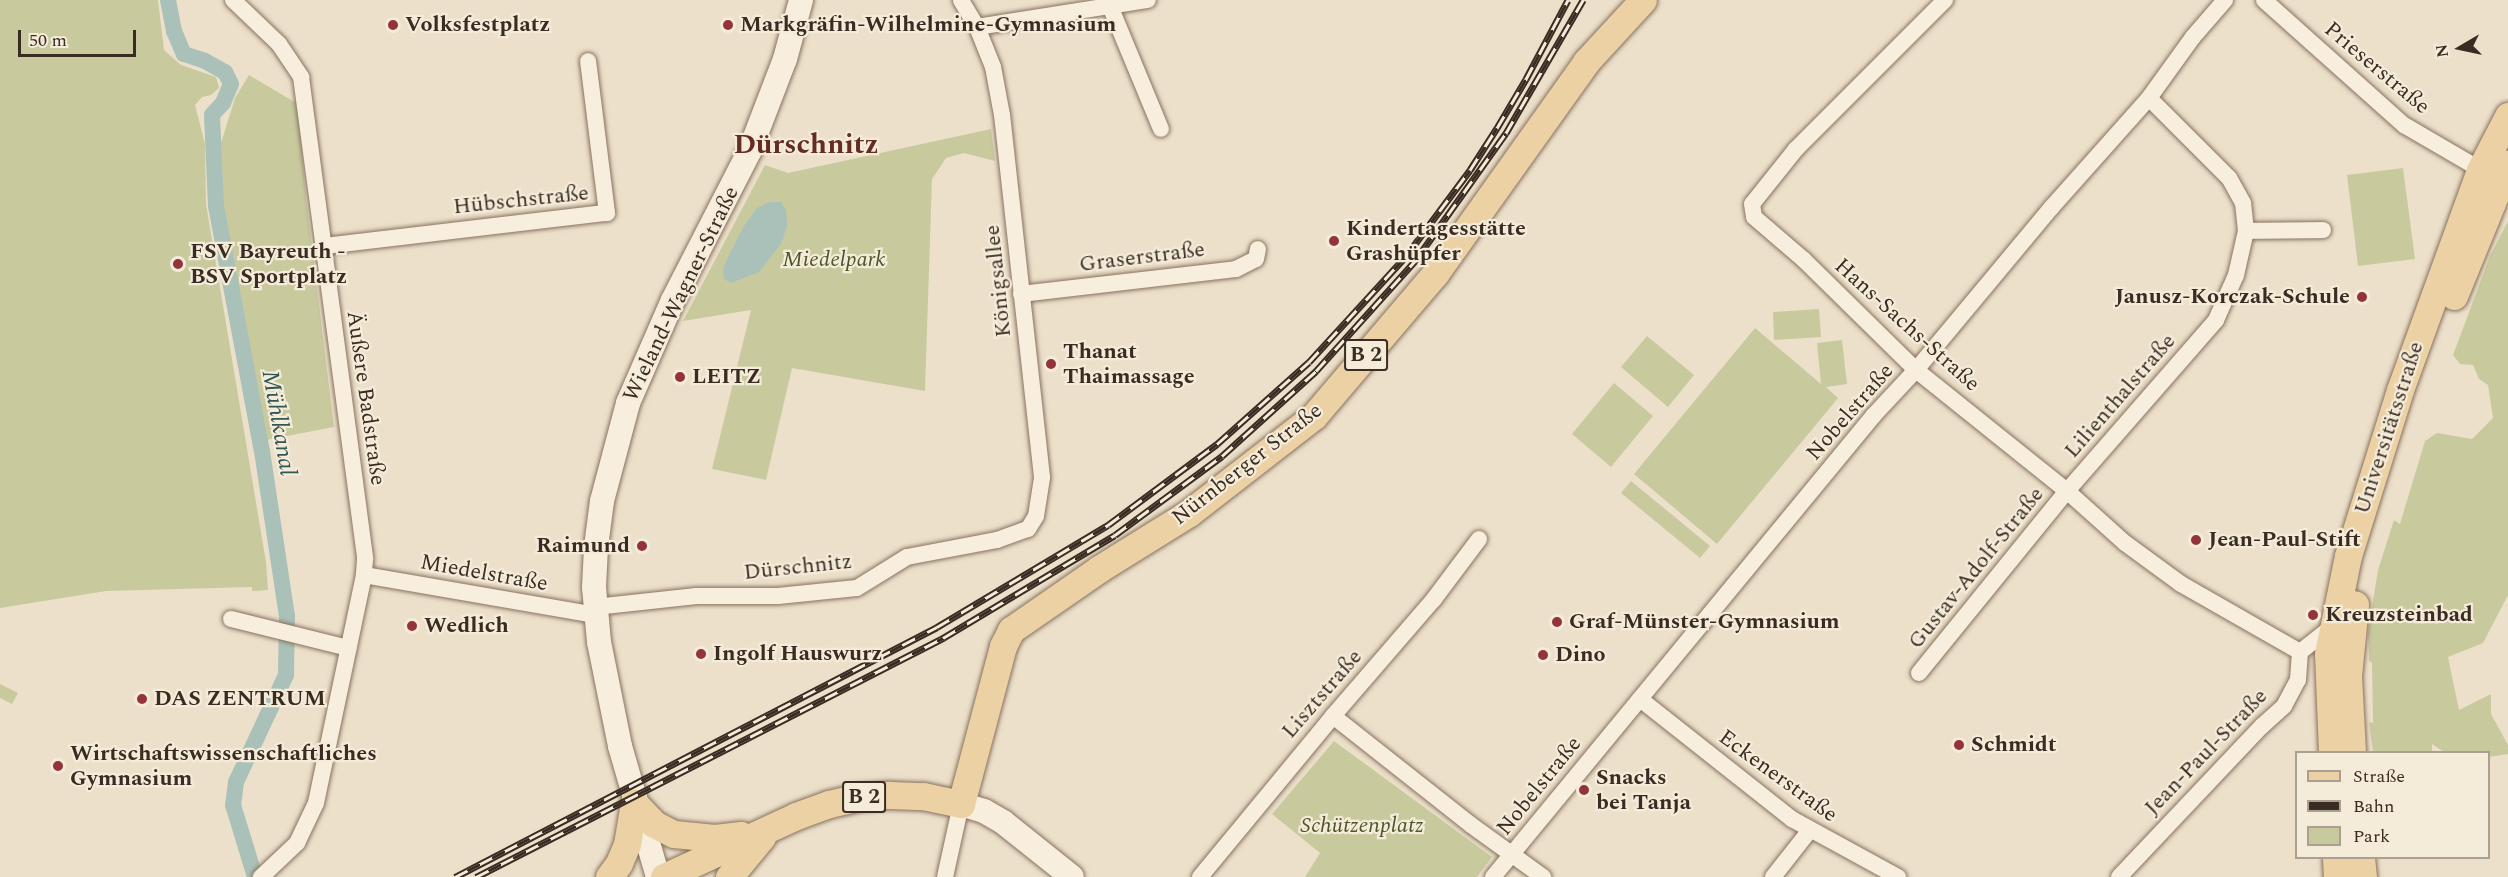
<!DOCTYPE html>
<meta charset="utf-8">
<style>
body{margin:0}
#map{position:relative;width:2508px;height:877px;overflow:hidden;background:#ece0ca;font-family:Spectral,serif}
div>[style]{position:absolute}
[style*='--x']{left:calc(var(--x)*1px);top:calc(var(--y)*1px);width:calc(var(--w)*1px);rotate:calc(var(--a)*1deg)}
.green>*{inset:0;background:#c8ca9e}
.water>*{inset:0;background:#aac1b9}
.canal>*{height:16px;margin:-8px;padding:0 8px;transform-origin:8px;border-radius:8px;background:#aac1b9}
.roads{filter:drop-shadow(0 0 2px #88725f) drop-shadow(0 0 2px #88725f)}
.street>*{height:16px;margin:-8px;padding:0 8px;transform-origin:8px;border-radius:8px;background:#f7eedd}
.secondary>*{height:24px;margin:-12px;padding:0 12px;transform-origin:12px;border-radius:12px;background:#f7eedd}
.primary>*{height:27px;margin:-13.5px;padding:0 13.5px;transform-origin:13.5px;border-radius:13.5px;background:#ecd1a5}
.rail>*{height:7px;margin-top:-3.5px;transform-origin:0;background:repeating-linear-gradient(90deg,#f4ebd9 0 14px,#3a2c22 0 28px);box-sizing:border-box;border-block:2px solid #3a2c22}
.dots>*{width:16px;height:16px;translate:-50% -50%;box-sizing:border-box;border:3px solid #f4ebd9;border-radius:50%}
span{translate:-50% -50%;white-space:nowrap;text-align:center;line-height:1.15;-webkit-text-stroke:4.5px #f4ebd9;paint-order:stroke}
.shield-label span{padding:2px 4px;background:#f4ebd9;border:2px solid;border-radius:4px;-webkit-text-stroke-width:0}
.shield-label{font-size:21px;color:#3a2c22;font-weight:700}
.poi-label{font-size:22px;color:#3a2c22;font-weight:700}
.left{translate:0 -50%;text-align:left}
.right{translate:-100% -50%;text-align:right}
.street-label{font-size:22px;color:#3a2c22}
.park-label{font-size:22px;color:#4d552a;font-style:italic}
.water-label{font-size:24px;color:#325853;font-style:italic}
.district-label{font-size:28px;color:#642d24;font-weight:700}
.legend{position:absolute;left:2295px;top:751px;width:195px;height:108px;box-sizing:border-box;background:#f4ebd9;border:2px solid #aa9f90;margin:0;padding:8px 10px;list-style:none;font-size:18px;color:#3a2c22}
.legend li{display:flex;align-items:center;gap:12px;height:30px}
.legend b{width:30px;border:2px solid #aa9f90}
.north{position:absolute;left:2430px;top:18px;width:60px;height:60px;-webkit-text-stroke:4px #f4ebd9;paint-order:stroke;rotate:261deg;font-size:16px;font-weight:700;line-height:24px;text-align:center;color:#3a2c22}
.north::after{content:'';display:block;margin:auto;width:21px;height:27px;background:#3a2c22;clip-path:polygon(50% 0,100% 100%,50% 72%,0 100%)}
.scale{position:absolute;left:18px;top:30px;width:118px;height:27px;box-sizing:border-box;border:3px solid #3a2c22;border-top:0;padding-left:8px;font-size:18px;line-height:21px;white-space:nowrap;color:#3a2c22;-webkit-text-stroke:4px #f4ebd9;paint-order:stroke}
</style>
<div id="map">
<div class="green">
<i style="clip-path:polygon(0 0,158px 0,164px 50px,181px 65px,216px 77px,219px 88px,211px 95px,202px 97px,195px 105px,205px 144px,206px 204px,266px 562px,268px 590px,252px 591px,252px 587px,106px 591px,0 608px)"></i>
<i style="clip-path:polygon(249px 75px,298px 104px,306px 199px,334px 427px,266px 440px,221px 196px,221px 143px,235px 98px)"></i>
<i style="clip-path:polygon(991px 129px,995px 161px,964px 153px,946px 158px,932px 179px,925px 391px,792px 368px,766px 480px,712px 469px,751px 310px,683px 321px,765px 165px,788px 173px)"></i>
<i style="clip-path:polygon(2403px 168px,2415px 259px,2358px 266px,2347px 175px)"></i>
<i style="clip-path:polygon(2508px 221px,2508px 595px,2483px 643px,2448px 657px,2459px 710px,2491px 694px,2491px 714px,2508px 745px,2508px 754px,2489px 757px,2488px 752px,2444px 752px,2432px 744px,2432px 752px,2373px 752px,2369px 722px,2373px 723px,2372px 663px,2369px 661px,2368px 632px,2378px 570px,2394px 520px,2400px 524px,2425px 441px,2437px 433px,2472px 439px,2493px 418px,2488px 385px,2479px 379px,2473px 365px,2460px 364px,2453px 355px,2490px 256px)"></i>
<i style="clip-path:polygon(1819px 309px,1821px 337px,1774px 340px,1773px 312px)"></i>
<i style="clip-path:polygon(1755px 328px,1821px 384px,1817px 343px,1842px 340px,1847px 384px,1826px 387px,1838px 398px,1717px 544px,1634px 474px)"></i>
<i style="clip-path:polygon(1647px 336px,1694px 375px,1668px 407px,1621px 367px)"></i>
<i style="clip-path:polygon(1614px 383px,1653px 416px,1611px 467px,1572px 434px)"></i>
<i style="clip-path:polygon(1631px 481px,1710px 546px,1700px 558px,1621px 493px)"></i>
<i style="clip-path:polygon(0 684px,18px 693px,12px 704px,0 698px)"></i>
<i style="clip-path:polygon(1334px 741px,1492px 857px,1477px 877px,1305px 877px,1320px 853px,1272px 814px)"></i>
</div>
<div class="water">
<i style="clip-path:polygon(769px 202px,781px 202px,786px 210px,787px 227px,781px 244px,759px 272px,731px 283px,724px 279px,723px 269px,727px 259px,744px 226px,757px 208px)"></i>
</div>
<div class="canal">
<i style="--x:168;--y:0;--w:32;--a:79"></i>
<i style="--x:174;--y:31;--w:25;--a:67"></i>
<i style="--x:184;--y:54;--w:22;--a:18"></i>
<i style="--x:205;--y:61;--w:23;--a:29"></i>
<i style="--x:225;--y:72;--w:13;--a:63"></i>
<i style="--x:231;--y:84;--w:21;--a:113"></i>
<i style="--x:223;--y:103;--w:16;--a:133"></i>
<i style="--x:212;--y:115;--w:91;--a:87.5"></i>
<i style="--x:216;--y:206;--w:249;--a:79.4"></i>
<i style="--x:262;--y:451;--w:167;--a:81.4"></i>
<i style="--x:287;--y:616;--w:59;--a:91"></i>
<i style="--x:286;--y:675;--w:118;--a:115"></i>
<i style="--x:236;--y:782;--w:23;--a:97"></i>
<i style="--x:233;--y:805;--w:75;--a:73"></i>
</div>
<div class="roads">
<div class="street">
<i style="--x:233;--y:0;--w:64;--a:43.7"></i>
<i style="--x:279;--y:44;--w:40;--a:56"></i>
<i style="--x:301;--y:77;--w:486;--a:82.4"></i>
<i style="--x:365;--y:559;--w:16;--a:94"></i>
<i style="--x:364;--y:575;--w:233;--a:101.9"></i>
<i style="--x:316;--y:803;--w:44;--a:115.4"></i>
<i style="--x:297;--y:843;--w:50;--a:136.6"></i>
<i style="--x:1945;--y:0;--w:211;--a:135"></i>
<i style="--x:1796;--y:149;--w:70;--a:128.7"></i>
<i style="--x:1752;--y:204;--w:13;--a:81"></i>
<i style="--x:1754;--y:217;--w:66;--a:40.7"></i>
<i style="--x:1804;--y:260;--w:157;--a:44.5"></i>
<i style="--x:1916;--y:370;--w:193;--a:38.7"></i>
<i style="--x:2067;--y:491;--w:78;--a:41.9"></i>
<i style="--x:2125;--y:543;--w:69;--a:36.2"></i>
<i style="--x:2181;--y:584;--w:137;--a:29.7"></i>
<i style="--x:2264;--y:0;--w:188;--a:41.8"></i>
<i style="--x:2404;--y:125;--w:97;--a:30.3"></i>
<i style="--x:1110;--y:6;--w:133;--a:67.5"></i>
<i style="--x:977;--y:27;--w:173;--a:-9"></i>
<i style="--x:2246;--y:231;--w:77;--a:-0.7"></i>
<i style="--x:324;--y:246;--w:285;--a:-6.7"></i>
<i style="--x:607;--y:213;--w:153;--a:-97.1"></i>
<i style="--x:1021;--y:294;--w:216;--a:-6.6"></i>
<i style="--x:1236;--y:269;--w:22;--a:-27"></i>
<i style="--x:1256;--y:259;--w:10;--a:-79"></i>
<i style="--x:364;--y:575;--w:235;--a:9.8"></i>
<i style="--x:595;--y:607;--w:102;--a:-6.2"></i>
<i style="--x:696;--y:596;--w:82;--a:0"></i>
<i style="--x:778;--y:596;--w:79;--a:-5.8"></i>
<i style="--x:857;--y:588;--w:59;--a:-31.8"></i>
<i style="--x:907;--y:557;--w:92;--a:-10.7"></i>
<i style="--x:997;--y:540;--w:33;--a:-20"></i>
<i style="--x:1028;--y:529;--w:15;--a:-58"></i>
<i style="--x:1036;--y:516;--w:39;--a:-81"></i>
<i style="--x:1042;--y:477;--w:364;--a:-96.3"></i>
<i style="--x:1002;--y:115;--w:49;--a:-100.6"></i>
<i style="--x:993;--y:67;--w:43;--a:-111.8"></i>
<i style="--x:977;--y:27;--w:31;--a:-121"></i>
<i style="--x:231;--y:619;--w:121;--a:13.9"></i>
<i style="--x:1919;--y:673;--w:235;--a:-50.9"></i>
<i style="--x:2067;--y:491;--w:227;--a:-48.9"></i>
<i style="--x:2216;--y:320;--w:49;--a:-66"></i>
<i style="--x:2236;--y:275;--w:45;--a:-77.2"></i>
<i style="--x:2246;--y:231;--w:28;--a:-96"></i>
<i style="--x:2243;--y:203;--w:29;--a:-119"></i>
<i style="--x:2229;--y:178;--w:113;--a:-135"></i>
<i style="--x:1640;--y:699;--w:194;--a:38.3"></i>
<i style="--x:1792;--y:819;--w:121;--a:28.7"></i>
<i style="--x:1333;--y:716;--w:176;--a:38.3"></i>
<i style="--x:1471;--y:825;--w:89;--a:35.8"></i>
<i style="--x:945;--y:877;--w:75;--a:-77.6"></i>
<i style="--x:1200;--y:877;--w:209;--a:-50.4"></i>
<i style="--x:1333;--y:716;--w:155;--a:-49.2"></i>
<i style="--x:1434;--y:599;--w:75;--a:-53.1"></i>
<i style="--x:1493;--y:877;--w:599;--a:-50.49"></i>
<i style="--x:1874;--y:415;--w:62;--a:-47"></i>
<i style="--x:1916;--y:370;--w:211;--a:-50.2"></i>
<i style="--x:2051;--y:208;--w:147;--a:-48.3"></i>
<i style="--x:2149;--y:98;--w:75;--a:-54.2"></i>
<i style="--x:2193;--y:37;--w:49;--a:-49.1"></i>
<i style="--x:1773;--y:877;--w:60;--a:-51.8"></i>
<i style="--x:2119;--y:877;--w:208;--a:-46.6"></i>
<i style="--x:2262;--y:726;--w:30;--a:-42"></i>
<i style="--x:2284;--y:706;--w:30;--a:-62"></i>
<i style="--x:2298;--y:680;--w:28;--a:-86"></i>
<i style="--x:2300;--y:652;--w:42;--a:-38.2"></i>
</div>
<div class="secondary">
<i style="--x:961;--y:804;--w:24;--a:17"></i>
<i style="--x:984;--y:811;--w:22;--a:30"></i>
<i style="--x:1003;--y:822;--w:88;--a:38.6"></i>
<i style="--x:658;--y:877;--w:136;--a:-106.2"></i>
<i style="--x:620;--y:746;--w:106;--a:-101.4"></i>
<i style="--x:599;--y:642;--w:55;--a:-95.2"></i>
<i style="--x:594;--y:587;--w:40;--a:-87.1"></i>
<i style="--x:596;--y:547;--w:46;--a:-82.6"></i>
<i style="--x:602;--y:501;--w:101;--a:-75.1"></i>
<i style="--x:628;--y:403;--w:112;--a:-66.4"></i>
<i style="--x:673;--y:300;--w:169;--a:-62.8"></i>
<i style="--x:750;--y:150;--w:97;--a:-69"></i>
<i style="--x:785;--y:59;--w:61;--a:-74.8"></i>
</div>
<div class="primary">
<i style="--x:2454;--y:296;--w:143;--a:-67.8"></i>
<i style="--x:2332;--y:752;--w:98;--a:-92.3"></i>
<i style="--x:2328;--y:654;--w:100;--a:-78.5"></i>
<i style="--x:2348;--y:556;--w:174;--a:-72.6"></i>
<i style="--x:2400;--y:390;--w:234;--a:-70"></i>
<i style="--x:2480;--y:170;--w:61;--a:-62.6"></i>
<i style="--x:2352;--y:752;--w:76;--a:-93"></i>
<i style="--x:2348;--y:676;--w:72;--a:-84.4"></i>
<i style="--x:634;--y:803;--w:29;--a:46"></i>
<i style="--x:654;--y:824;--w:22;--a:27"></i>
<i style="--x:674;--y:834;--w:41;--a:5.6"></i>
<i style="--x:715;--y:838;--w:26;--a:-7"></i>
<i style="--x:2336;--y:858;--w:19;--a:87"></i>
<i style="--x:2361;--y:858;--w:19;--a:84"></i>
<i style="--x:609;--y:877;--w:17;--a:-54"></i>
<i style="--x:619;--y:863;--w:21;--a:-67"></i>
<i style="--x:627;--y:844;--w:42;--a:-80.3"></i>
<i style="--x:664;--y:877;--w:145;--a:-24.8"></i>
<i style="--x:796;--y:816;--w:35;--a:-20"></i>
<i style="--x:829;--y:804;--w:31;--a:-13"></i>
<i style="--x:859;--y:797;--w:31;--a:-4"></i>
<i style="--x:890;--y:795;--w:33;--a:2"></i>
<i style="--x:923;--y:796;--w:39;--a:12"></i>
<i style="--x:961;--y:804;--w:163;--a:-75.1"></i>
<i style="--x:1003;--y:646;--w:18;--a:-63"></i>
<i style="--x:1011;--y:630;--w:107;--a:-34.7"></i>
<i style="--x:1099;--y:569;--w:106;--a:-31.9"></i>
<i style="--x:1189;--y:513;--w:158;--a:-37.8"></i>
<i style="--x:1314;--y:416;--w:187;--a:-49.6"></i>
<i style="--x:1435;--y:274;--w:260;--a:-54.5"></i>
<i style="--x:1586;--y:62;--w:84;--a:-47.4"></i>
<i style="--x:729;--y:877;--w:52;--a:-50.5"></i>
</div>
</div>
<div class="rail">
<i style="--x:455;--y:877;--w:543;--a:-27.41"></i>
<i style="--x:937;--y:627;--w:199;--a:-30.8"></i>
<i style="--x:1108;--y:525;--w:136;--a:-36.6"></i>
<i style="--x:1217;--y:444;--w:123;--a:-41.7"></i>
<i style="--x:1309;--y:362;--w:144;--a:-47.5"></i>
<i style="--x:1406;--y:256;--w:107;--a:-53.3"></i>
<i style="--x:1470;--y:170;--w:50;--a:-57.3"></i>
<i style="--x:1497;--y:128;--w:57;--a:-59.4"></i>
<i style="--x:1526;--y:79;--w:89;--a:-62"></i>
<i style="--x:476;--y:877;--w:525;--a:-27.1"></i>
<i style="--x:943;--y:638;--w:200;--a:-30.9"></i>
<i style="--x:1115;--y:535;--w:133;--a:-36.4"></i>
<i style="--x:1222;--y:456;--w:127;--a:-42.1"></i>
<i style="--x:1316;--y:371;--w:148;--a:-48"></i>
<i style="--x:1415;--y:261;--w:157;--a:-54.6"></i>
<i style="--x:1506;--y:133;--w:154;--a:-59.9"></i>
</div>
<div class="dots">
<i style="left:393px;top:25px;background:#93333a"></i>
<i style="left:728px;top:25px;background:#93333a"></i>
<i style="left:1334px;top:241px;background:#93333a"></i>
<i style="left:178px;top:264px;background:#93333a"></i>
<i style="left:2362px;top:297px;background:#93333a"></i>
<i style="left:1051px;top:364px;background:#93333a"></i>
<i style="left:680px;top:377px;background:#93333a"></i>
<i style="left:2196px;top:540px;background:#93333a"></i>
<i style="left:642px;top:546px;background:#93333a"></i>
<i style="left:2313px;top:615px;background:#93333a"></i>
<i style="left:1557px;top:622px;background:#93333a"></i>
<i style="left:412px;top:626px;background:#93333a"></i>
<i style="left:701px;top:654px;background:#93333a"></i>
<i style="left:1543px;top:655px;background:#93333a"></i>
<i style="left:142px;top:699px;background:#93333a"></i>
<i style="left:1959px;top:745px;background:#93333a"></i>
<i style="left:58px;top:766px;background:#93333a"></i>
<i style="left:1584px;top:790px;background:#93333a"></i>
</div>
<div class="shield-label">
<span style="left:1366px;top:355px">B 2</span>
<span style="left:864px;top:797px">B 2</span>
</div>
<div class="poi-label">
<span class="left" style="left:405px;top:25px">Volksfestplatz</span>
<span class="left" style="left:740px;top:25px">Markgräfin-Wilhelmine-Gymnasium</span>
<span class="left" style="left:1346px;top:241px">Kindertagesstätte<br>Grashüpfer</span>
<span class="left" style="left:190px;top:264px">FSV Bayreuth -<br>BSV Sportplatz</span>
<span class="right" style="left:2350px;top:297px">Janusz-Korczak-Schule</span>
<span class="left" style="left:1063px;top:364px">Thanat<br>Thaimassage</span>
<span class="left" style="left:692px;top:377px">LEITZ</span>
<span class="left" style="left:2208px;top:540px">Jean-Paul-Stift</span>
<span class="right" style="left:630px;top:546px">Raimund</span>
<span class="left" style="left:2325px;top:615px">Kreuzsteinbad</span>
<span class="left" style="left:1569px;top:622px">Graf-Münster-Gymnasium</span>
<span class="left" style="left:424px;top:626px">Wedlich</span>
<span class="left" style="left:713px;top:654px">Ingolf Hauswurz</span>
<span class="left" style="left:1555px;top:655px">Dino</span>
<span class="left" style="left:154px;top:699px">DAS ZENTRUM</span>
<span class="left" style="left:1971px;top:745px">Schmidt</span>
<span class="left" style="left:70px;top:766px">Wirtschaftswissenschaftliches<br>Gymnasium</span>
<span class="left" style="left:1596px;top:790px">Snacks<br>bei Tanja</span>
</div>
<div class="street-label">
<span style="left:2377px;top:68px;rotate:40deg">Prieserstraße</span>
<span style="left:521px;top:200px;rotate:-6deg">Hübschstraße</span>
<span style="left:1142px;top:257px;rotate:-7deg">Graserstraße</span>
<span style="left:998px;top:281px;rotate:-96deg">Königsallee</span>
<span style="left:681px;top:294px;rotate:-64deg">Wieland-Wagner-Straße</span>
<span style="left:1907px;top:325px;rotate:42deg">Hans-Sachs-Straße</span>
<span style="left:2120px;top:396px;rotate:-49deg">Lilienthalstraße</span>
<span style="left:366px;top:398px;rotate:82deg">Äußere Badstraße</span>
<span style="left:1850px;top:412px;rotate:-49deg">Nobelstraße</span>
<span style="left:2389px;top:428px;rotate:-72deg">Universitätsstraße</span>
<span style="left:1247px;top:464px;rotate:-38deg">Nürnberger Straße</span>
<span style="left:798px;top:567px;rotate:-6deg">Dürschnitz</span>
<span style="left:1976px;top:568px;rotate:-51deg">Gustav-Adolf-Straße</span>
<span style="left:484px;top:573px;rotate:10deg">Miedelstraße</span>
<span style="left:1322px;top:694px;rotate:-49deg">Lisztstraße</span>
<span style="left:2206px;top:752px;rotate:-46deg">Jean-Paul-Straße</span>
<span style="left:1778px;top:776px;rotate:36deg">Eckenerstraße</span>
<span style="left:1539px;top:786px;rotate:-51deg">Nobelstraße</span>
</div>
<div class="park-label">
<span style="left:834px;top:260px">Miedelpark</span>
<span style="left:1362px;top:826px">Schützenplatz</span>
</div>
<div class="water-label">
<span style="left:278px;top:423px;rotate:80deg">Mühlkanal</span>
</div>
<div class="district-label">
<span style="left:806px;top:145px">Dürschnitz</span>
</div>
<ul class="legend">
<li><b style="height:8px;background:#ecd1a5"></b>Straße</li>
<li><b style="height:8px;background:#3a2c22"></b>Bahn</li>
<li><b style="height:16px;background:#c8ca9e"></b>Park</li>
</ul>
<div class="north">N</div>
<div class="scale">50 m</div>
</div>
